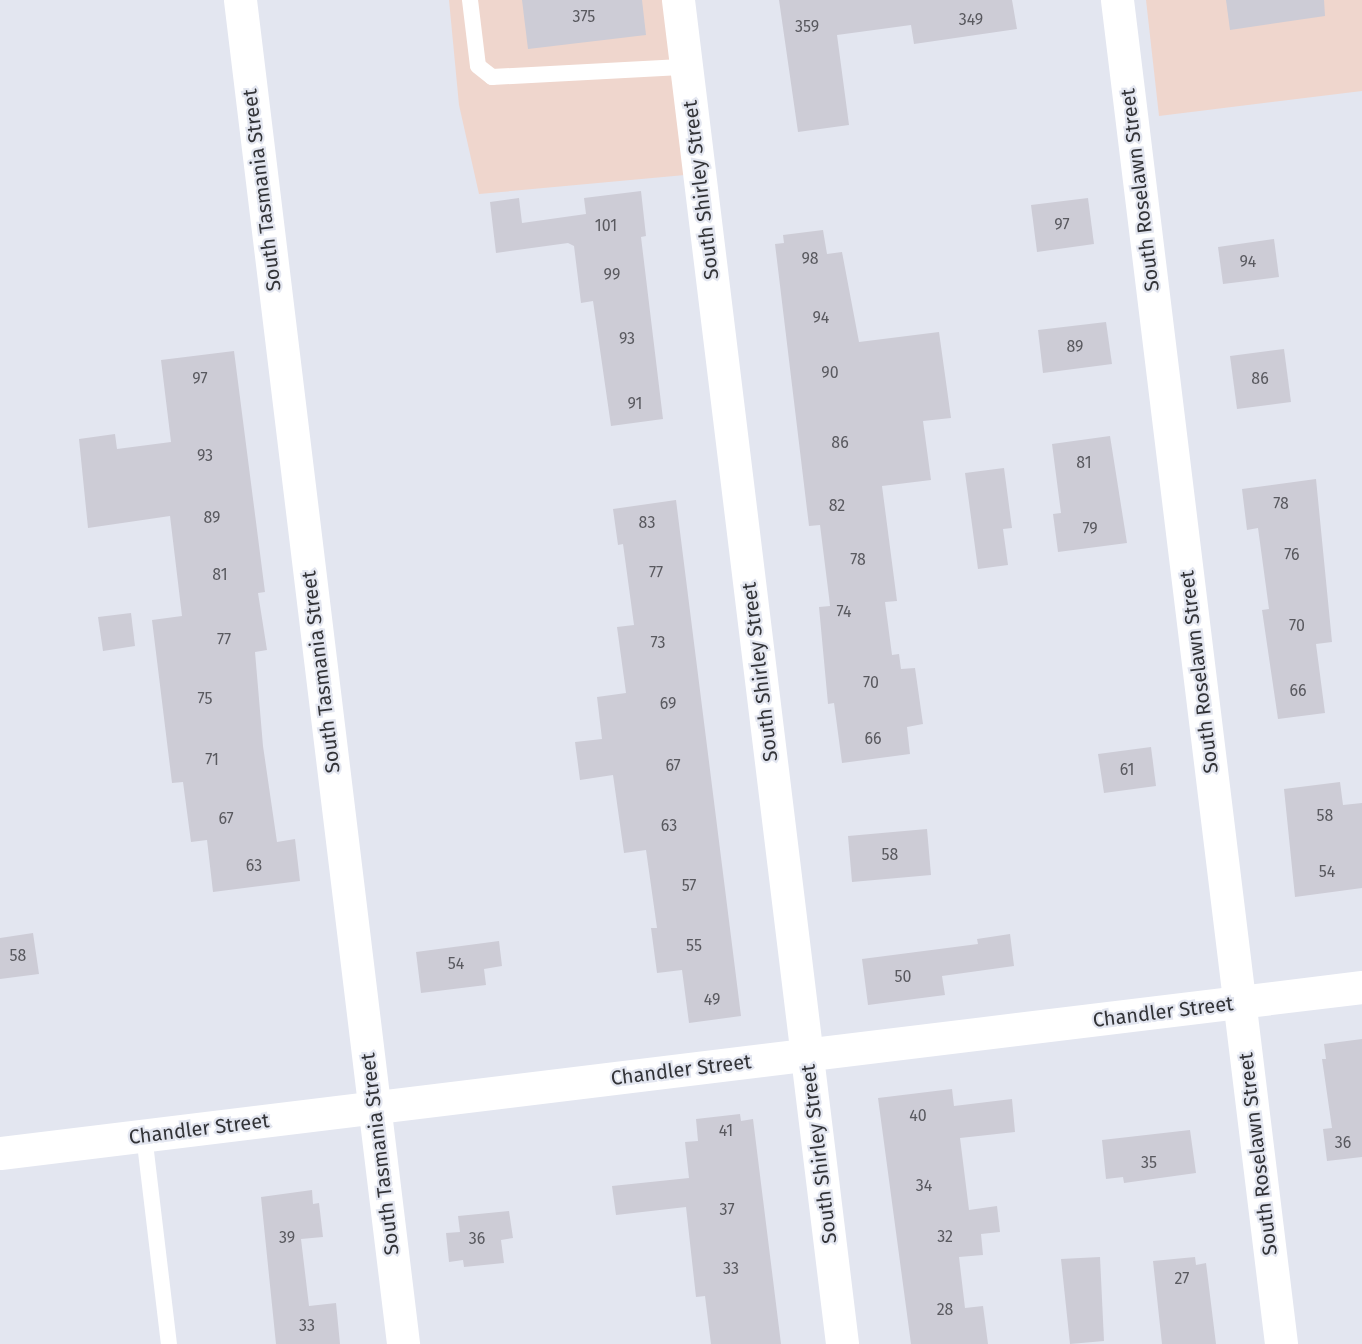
<!DOCTYPE html>
<style>
body{margin:0}
#map{position:relative;width:1362px;height:1344px;overflow:hidden;background:#e3e6f0;font-family:"Fira Sans",sans-serif}
div>[style]{position:absolute}
[style*='--x']{left:calc(var(--x)*1px);top:calc(var(--y)*1px);width:calc(var(--w)*1px);rotate:calc(var(--a)*1deg)}
.commercial>*{inset:0;background:#efd6cd}
.building>*{inset:0;background:#cdccd6}
.service>*{height:16px;margin:-8px;padding:0 8px;transform-origin:8px;border-radius:8px;background:#fff}
.minor>*{height:33px;margin:-16.5px;padding:0 16.5px;transform-origin:16.5px;border-radius:16.5px;background:#fff}
span{translate:-50% -50%;white-space:nowrap;text-align:center;line-height:1.15;-webkit-text-stroke:4.5px #e3e6f0;paint-order:stroke}
.number-label{font-size:16px;color:#59595f}
.number-label span{-webkit-text-stroke-width:0}
.street-label{font-size:20px;color:#323337}
</style>
<div id="map">
<div class="commercial">
<i style="clip-path:polygon(449px 0,663px 0,685px 175px,479px 194px,459px 105px)"></i>
<i style="clip-path:polygon(1146px 0,1362px 0,1362px 91px,1159px 116px)"></i>
</div>
<div class="building">
<i style="clip-path:polygon(522px 0,642px 0,646px 35px,528px 49px)"></i>
<i style="clip-path:polygon(779px 0,1012px 0,1017px 29px,914px 44px,911px 25px,837px 35px,849px 125px,798px 132px)"></i>
<i style="clip-path:polygon(1226px 0,1324px 0,1325px 16px,1230px 30px)"></i>
<i style="clip-path:polygon(641px 191px,646px 236px,641px 237px,663px 419px,611px 426px,593px 301px,581px 303px,574px 246px,568px 243px,496px 253px,490px 202px,519px 198px,522px 223px,586px 214px,584px 198px)"></i>
<i style="clip-path:polygon(1088px 198px,1094px 244px,1037px 252px,1031px 205px)"></i>
<i style="clip-path:polygon(823px 230px,827px 254px,842px 252px,859px 342px,939px 332px,951px 418px,923px 421px,931px 480px,882px 486px,897px 601px,885px 602px,892px 655px,899px 654px,901px 669px,915px 668px,923px 724px,907px 727px,910px 754px,842px 763px,834px 703px,828px 704px,819px 607px,830px 606px,829px 597px,820px 525px,809px 526px,775px 244px,784px 243px,783px 235px)"></i>
<i style="clip-path:polygon(1274px 239px,1279px 277px,1223px 284px,1218px 247px)"></i>
<i style="clip-path:polygon(1106px 322px,1112px 364px,1043px 373px,1038px 330px)"></i>
<i style="clip-path:polygon(1284px 349px,1291px 402px,1237px 409px,1230px 356px)"></i>
<i style="clip-path:polygon(234px 351px,265px 592px,258px 593px,267px 650px,255px 652px,263px 746px,277px 842px,295px 839px,300px 881px,213px 892px,207px 840px,191px 842px,183px 782px,172px 783px,152px 620px,182px 616px,170px 516px,88px 528px,79px 439px,115px 434px,117px 449px,171px 442px,161px 360px)"></i>
<i style="clip-path:polygon(1110px 436px,1127px 543px,1058px 552px,1053px 514px,1061px 513px,1052px 444px)"></i>
<i style="clip-path:polygon(1004px 468px,1012px 528px,1003px 529px,1008px 565px,978px 569px,965px 473px)"></i>
<i style="clip-path:polygon(1316px 479px,1332px 642px,1316px 644px,1325px 713px,1278px 719px,1262px 610px,1269px 609px,1258px 528px,1247px 530px,1242px 489px)"></i>
<i style="clip-path:polygon(676px 500px,741px 1016px,689px 1023px,682px 970px,657px 973px,651px 928px,657px 928px,646px 850px,624px 853px,613px 775px,580px 780px,575px 742px,602px 739px,597px 697px,626px 693px,617px 627px,634px 625px,623px 544px,618px 545px,613px 509px)"></i>
<i style="clip-path:polygon(131px 613px,135px 646px,103px 651px,98px 617px)"></i>
<i style="clip-path:polygon(1151px 747px,1156px 786px,1104px 793px,1098px 754px)"></i>
<i style="clip-path:polygon(1340px 782px,1343px 805px,1362px 803px,1362px 888px,1295px 897px,1284px 789px)"></i>
<i style="clip-path:polygon(927px 829px,931px 875px,852px 882px,848px 836px)"></i>
<i style="clip-path:polygon(33px 933px,39px 974px,0 979px,0 938px)"></i>
<i style="clip-path:polygon(1010px 934px,1014px 966px,942px 976px,945px 995px,868px 1005px,862px 959px,978px 944px,977px 939px)"></i>
<i style="clip-path:polygon(499px 941px,502px 966px,484px 969px,486px 985px,421px 993px,416px 952px)"></i>
<i style="clip-path:polygon(1362px 1039px,1362px 1157px,1327px 1161px,1323px 1129px,1332px 1128px,1322px 1059px,1326px 1059px,1324px 1044px)"></i>
<i style="clip-path:polygon(952px 1089px,954px 1106px,1012px 1099px,1015px 1132px,960px 1138px,969px 1210px,997px 1206px,1000px 1232px,981px 1234px,983px 1255px,959px 1257px,965px 1308px,983px 1306px,988px 1344px,911px 1344px,878px 1098px)"></i>
<i style="clip-path:polygon(740px 1114px,741px 1121px,753px 1119px,781px 1344px,711px 1344px,705px 1296px,696px 1297px,686px 1207px,616px 1215px,612px 1186px,689px 1178px,685px 1142px,698px 1141px,696px 1119px)"></i>
<i style="clip-path:polygon(1190px 1130px,1196px 1173px,1124px 1183px,1123px 1177px,1106px 1179px,1102px 1140px)"></i>
<i style="clip-path:polygon(312px 1190px,313px 1204px,319px 1203px,323px 1237px,301px 1239px,309px 1306px,336px 1303px,340px 1344px,276px 1344px,261px 1197px)"></i>
<i style="clip-path:polygon(509px 1211px,513px 1238px,501px 1240px,504px 1263px,464px 1267px,463px 1260px,449px 1262px,446px 1233px,460px 1232px,458px 1216px)"></i>
<i style="clip-path:polygon(1100px 1257px,1104px 1341px,1070px 1344px,1061px 1259px)"></i>
<i style="clip-path:polygon(1195px 1257px,1196px 1265px,1206px 1263px,1216px 1344px,1162px 1344px,1153px 1261px)"></i>
</div>
<div class="service">
<i style="--x:470;--y:0;--w:66;--a:83.1"></i>
<i style="--x:478;--y:66;--w:18;--a:38"></i>
<i style="--x:492;--y:77;--w:194;--a:-3"></i>
<i style="--x:144;--y:1135;--w:210;--a:83.2"></i>
</div>
<div class="minor">
<i style="--x:240;--y:0;--w:1354;--a:83.08"></i>
<i style="--x:678;--y:0;--w:1354;--a:83.04"></i>
<i style="--x:1117;--y:0;--w:1354;--a:83.04"></i>
<i style="--x:0;--y:1153;--w:1372;--a:-6.95"></i>
</div>
<div class="number-label">
<span style="left:584px;top:17px">375</span>
<span style="left:971px;top:20px">349</span>
<span style="left:807px;top:27px">359</span>
<span style="left:1062px;top:225px">97</span>
<span style="left:606px;top:226px">101</span>
<span style="left:810px;top:259px">98</span>
<span style="left:1248px;top:262px">94</span>
<span style="left:612px;top:275px">99</span>
<span style="left:821px;top:318px">94</span>
<span style="left:627px;top:339px">93</span>
<span style="left:1075px;top:347px">89</span>
<span style="left:830px;top:373px">90</span>
<span style="left:200px;top:379px">97</span>
<span style="left:1260px;top:379px">86</span>
<span style="left:635px;top:404px">91</span>
<span style="left:840px;top:443px">86</span>
<span style="left:205px;top:456px">93</span>
<span style="left:1084px;top:463px">81</span>
<span style="left:1281px;top:504px">78</span>
<span style="left:837px;top:506px">82</span>
<span style="left:212px;top:518px">89</span>
<span style="left:647px;top:523px">83</span>
<span style="left:1090px;top:529px">79</span>
<span style="left:1292px;top:555px">76</span>
<span style="left:858px;top:560px">78</span>
<span style="left:656px;top:573px">77</span>
<span style="left:220px;top:575px">81</span>
<span style="left:844px;top:612px">74</span>
<span style="left:1297px;top:626px">70</span>
<span style="left:224px;top:640px">77</span>
<span style="left:658px;top:643px">73</span>
<span style="left:871px;top:683px">70</span>
<span style="left:1298px;top:691px">66</span>
<span style="left:205px;top:699px">75</span>
<span style="left:668px;top:704px">69</span>
<span style="left:873px;top:739px">66</span>
<span style="left:212px;top:760px">71</span>
<span style="left:673px;top:766px">67</span>
<span style="left:1127px;top:770px">61</span>
<span style="left:1325px;top:816px">58</span>
<span style="left:226px;top:819px">67</span>
<span style="left:669px;top:826px">63</span>
<span style="left:890px;top:855px">58</span>
<span style="left:254px;top:866px">63</span>
<span style="left:1327px;top:872px">54</span>
<span style="left:689px;top:886px">57</span>
<span style="left:694px;top:946px">55</span>
<span style="left:18px;top:956px">58</span>
<span style="left:456px;top:964px">54</span>
<span style="left:903px;top:977px">50</span>
<span style="left:712px;top:1000px">49</span>
<span style="left:918px;top:1116px">40</span>
<span style="left:726px;top:1131px">41</span>
<span style="left:1343px;top:1143px">36</span>
<span style="left:1149px;top:1163px">35</span>
<span style="left:924px;top:1186px">34</span>
<span style="left:727px;top:1210px">37</span>
<span style="left:945px;top:1237px">32</span>
<span style="left:287px;top:1238px">39</span>
<span style="left:477px;top:1239px">36</span>
<span style="left:731px;top:1269px">33</span>
<span style="left:1182px;top:1279px">27</span>
<span style="left:945px;top:1310px">28</span>
<span style="left:307px;top:1326px">33</span>
</div>
<div class="street-label">
<span style="left:262px;top:190px;rotate:-97deg">South Tasmania Street</span>
<span style="left:701px;top:190px;rotate:-97deg">South Shirley Street</span>
<span style="left:1140px;top:190px;rotate:-97deg">South Roselawn Street</span>
<span style="left:321px;top:672px;rotate:-97deg">South Tasmania Street</span>
<span style="left:760px;top:672px;rotate:-97deg">South Shirley Street</span>
<span style="left:1199px;top:672px;rotate:-97deg">South Roselawn Street</span>
<span style="left:1163px;top:1012px;rotate:-7deg">Chandler Street</span>
<span style="left:681px;top:1070px;rotate:-7deg">Chandler Street</span>
<span style="left:199px;top:1129px;rotate:-7deg">Chandler Street</span>
<span style="left:380px;top:1154px;rotate:-97deg">South Tasmania Street</span>
<span style="left:819px;top:1154px;rotate:-97deg">South Shirley Street</span>
<span style="left:1258px;top:1154px;rotate:-97deg">South Roselawn Street</span>
</div>
</div>
